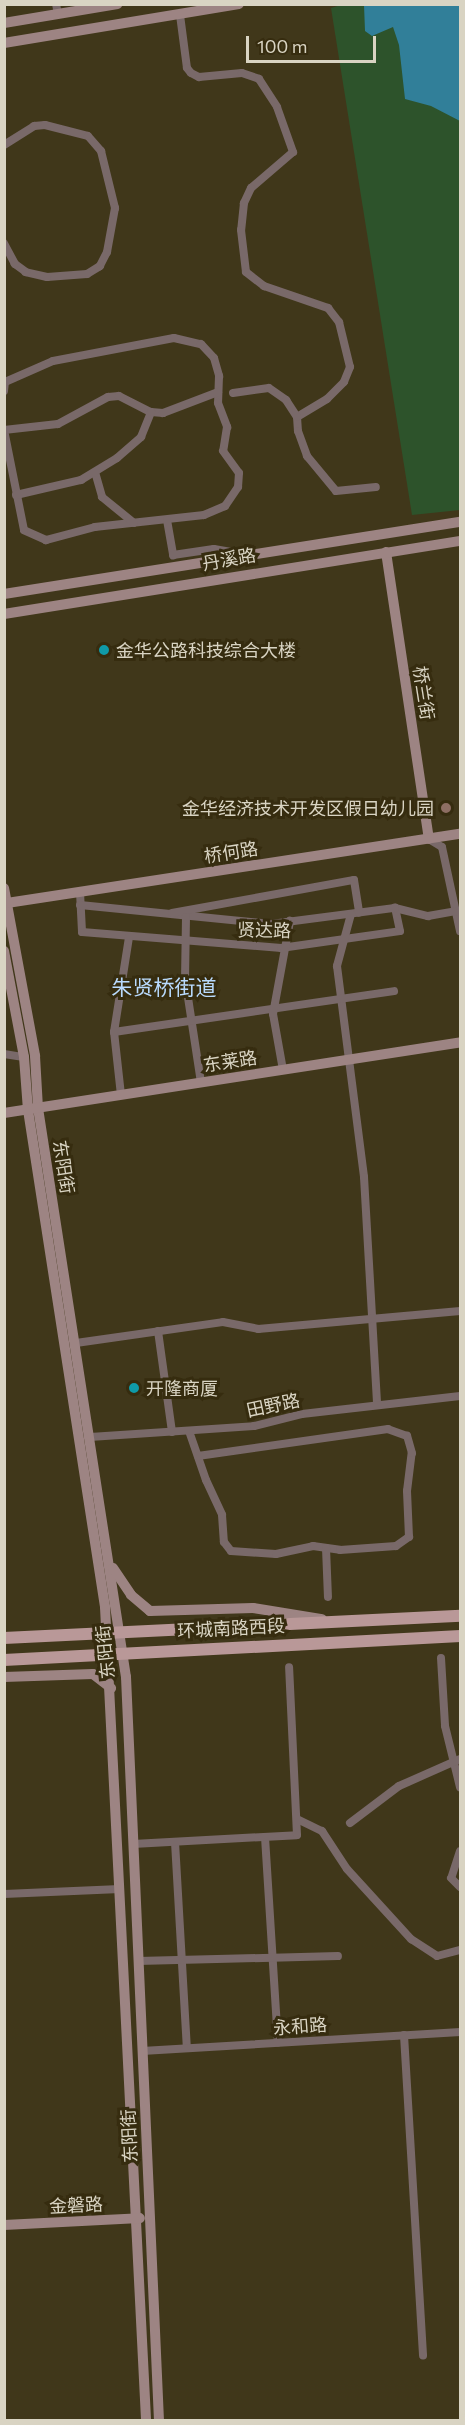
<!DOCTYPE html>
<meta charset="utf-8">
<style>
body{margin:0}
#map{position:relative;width:465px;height:2425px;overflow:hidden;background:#40371a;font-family:Commissioner,"Noto Sans SC",sans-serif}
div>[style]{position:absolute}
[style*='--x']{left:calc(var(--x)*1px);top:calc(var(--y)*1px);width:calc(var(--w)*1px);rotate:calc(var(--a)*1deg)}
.green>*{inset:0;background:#2d532b}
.water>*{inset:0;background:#317f99}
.street>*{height:8px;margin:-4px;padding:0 4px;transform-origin:4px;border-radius:4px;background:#796969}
.secondary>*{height:10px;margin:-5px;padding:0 5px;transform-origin:5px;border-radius:5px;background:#9d8483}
.primary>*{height:12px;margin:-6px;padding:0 6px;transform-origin:6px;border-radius:6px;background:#b99898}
.dots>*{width:16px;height:16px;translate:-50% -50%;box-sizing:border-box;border:3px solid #362c0f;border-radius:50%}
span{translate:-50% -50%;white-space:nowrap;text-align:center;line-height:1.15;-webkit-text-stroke:6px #362c0f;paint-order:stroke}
.street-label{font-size:18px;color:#d9d4c3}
.poi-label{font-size:18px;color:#d9d4c3}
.left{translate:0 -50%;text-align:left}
.right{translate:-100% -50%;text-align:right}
.quarter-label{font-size:21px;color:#b9dafd}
.frame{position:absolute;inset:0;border:6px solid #d9d4c3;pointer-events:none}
.scale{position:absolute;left:246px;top:36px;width:130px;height:27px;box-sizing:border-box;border:3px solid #d9d4c3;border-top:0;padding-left:8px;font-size:18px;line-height:21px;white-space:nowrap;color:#d9d4c3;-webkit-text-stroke:4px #362c0f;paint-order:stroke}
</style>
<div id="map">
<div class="green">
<i style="clip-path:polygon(344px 4px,460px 5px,460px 510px,412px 515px,331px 8px)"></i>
</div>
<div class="water">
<i style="clip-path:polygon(364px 5px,460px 5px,460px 121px,431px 106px,405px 99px,399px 45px,393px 27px,372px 36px,365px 31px)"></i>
</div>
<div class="street">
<i style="--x:56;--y:4;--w:10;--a:79"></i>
<i style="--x:180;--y:15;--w:53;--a:82.5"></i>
<i style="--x:187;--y:68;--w:6;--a:51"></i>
<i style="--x:191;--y:73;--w:9;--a:27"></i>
<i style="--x:199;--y:77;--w:43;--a:-5.3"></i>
<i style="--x:242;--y:73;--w:18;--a:19"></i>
<i style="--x:259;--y:79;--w:33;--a:57"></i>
<i style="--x:277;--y:107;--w:48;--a:70.4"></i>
<i style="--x:293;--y:152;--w:55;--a:139.4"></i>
<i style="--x:251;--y:188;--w:17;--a:115"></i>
<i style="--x:244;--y:203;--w:27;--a:96"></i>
<i style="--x:241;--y:230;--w:42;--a:83.2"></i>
<i style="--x:246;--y:272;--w:23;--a:38"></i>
<i style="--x:264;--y:286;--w:68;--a:19"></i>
<i style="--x:328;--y:308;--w:18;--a:52"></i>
<i style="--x:339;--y:322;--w:46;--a:76.3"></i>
<i style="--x:350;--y:367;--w:16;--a:112"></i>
<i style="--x:344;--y:382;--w:24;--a:135"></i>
<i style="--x:327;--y:399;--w:35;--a:149"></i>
<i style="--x:297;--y:417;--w:14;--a:86"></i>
<i style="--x:298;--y:431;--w:27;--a:70"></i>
<i style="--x:307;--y:456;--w:45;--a:50.4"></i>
<i style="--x:336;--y:491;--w:40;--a:-5.7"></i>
<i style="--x:4;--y:145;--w:36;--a:-32"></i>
<i style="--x:34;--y:126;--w:11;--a:-5"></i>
<i style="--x:45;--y:125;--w:44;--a:14.3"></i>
<i style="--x:88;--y:136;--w:20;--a:49"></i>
<i style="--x:101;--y:151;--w:59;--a:76.2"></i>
<i style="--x:115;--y:208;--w:45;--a:100.3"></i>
<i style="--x:107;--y:252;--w:16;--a:117"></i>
<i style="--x:100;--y:266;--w:15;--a:148"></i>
<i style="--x:87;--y:274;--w:40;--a:175.7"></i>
<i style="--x:47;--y:277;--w:22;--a:-167"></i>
<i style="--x:26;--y:272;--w:14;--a:-144"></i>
<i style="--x:15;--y:264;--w:24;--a:-118"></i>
<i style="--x:4;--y:391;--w:9;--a:-84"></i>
<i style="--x:5;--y:382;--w:52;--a:-23.6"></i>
<i style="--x:53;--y:361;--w:123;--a:-10.8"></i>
<i style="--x:174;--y:338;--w:28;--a:13"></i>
<i style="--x:201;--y:344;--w:19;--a:47"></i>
<i style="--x:214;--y:358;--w:19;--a:74"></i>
<i style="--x:219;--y:376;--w:27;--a:92"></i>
<i style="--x:218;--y:403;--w:26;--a:69"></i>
<i style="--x:227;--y:427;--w:24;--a:99"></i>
<i style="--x:223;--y:451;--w:27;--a:54"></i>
<i style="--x:239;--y:473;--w:14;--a:94"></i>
<i style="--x:238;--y:487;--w:23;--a:124"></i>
<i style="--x:225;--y:506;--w:23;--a:157"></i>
<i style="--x:204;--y:515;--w:110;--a:173.7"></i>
<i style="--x:95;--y:527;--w:51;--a:165.1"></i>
<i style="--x:46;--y:540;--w:24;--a:-156"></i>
<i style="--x:24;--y:530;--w:102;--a:-101.3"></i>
<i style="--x:233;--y:393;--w:36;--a:-8"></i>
<i style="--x:269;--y:388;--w:21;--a:35"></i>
<i style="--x:286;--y:400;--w:20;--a:57"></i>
<i style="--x:4;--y:430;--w:54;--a:-6.3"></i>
<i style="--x:58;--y:424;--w:57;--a:-28.4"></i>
<i style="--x:108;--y:397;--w:11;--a:-5"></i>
<i style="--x:119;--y:396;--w:36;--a:27"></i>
<i style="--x:151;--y:412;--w:12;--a:5"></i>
<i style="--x:163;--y:413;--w:59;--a:-20.9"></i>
<i style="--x:95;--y:472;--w:26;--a:74"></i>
<i style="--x:102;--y:497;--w:41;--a:39.1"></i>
<i style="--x:16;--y:495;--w:67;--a:-13"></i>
<i style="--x:81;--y:480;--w:42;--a:-31.4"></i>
<i style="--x:117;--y:458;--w:32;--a:-41"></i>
<i style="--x:141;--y:437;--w:27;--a:-68"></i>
<i style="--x:167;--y:520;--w:36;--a:80"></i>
<i style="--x:173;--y:555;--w:41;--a:-8.3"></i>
<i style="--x:214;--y:549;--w:29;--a:10"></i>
<i style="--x:429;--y:839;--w:15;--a:32"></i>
<i style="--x:442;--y:847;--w:86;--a:77.9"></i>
<i style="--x:80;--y:892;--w:40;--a:87.1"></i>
<i style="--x:82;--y:932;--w:200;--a:4.6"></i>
<i style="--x:281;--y:948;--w:120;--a:-8.1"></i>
<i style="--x:400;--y:931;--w:24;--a:-102"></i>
<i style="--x:395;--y:908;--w:34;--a:14"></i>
<i style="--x:428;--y:916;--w:28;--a:-10"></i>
<i style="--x:80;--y:905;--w:192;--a:5.7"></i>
<i style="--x:271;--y:924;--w:125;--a:-7.4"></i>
<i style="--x:172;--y:913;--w:185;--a:-10.3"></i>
<i style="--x:354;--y:880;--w:33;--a:81"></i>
<i style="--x:351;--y:914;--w:54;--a:105.1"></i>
<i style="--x:337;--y:966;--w:213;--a:82.7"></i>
<i style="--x:364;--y:1177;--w:228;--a:86.7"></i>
<i style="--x:186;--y:917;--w:61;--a:90.9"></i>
<i style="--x:185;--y:978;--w:105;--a:81.3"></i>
<i style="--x:114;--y:1032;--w:283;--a:-8.3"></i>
<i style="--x:4;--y:1054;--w:20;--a:9"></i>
<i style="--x:283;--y:1070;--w:57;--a:-100.1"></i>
<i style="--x:273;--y:1014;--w:95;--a:-79.6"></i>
<i style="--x:121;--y:1095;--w:63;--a:-96.3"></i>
<i style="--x:114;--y:1032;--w:96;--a:-81"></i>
<i style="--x:158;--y:1331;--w:102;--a:82.1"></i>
<i style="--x:76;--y:1343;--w:148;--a:-8.1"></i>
<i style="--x:223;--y:1322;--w:36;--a:11"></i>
<i style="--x:258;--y:1329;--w:203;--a:-5.1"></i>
<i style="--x:189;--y:1431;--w:52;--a:70.9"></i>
<i style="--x:206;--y:1480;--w:38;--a:65"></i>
<i style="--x:222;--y:1515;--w:27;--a:86"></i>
<i style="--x:224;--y:1542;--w:11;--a:52"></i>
<i style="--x:231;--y:1551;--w:45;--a:3.8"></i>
<i style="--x:276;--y:1554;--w:38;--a:-12"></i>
<i style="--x:313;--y:1546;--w:27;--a:8"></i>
<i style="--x:340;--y:1550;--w:56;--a:-4.1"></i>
<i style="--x:396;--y:1546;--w:16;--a:-35"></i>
<i style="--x:409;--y:1537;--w:46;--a:-92.5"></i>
<i style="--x:407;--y:1491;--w:38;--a:-83"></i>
<i style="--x:412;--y:1453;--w:18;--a:-106"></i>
<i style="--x:407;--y:1436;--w:20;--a:-160"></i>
<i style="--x:388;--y:1429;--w:192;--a:171.9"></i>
<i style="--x:90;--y:1437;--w:164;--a:-3.8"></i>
<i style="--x:254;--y:1426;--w:49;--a:-14"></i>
<i style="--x:302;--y:1414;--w:159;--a:-6.5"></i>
<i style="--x:326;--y:1548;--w:49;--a:87.7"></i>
<i style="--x:441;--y:1658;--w:68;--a:86.6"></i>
<i style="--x:445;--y:1726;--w:63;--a:76.2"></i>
<i style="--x:297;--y:1819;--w:28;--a:26"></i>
<i style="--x:322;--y:1831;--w:45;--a:56.7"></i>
<i style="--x:347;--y:1869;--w:95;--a:47.6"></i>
<i style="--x:411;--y:1939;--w:31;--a:33"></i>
<i style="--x:437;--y:1956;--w:24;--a:-15"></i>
<i style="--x:350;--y:1823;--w:61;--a:-37.1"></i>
<i style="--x:399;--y:1786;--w:67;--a:-23.9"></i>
<i style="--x:265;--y:1837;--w:206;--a:86.4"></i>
<i style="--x:175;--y:1842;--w:206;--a:86.7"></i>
<i style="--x:133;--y:1844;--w:164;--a:-3.1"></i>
<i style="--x:297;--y:1835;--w:168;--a:-92.7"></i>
<i style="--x:460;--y:1851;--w:28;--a:108"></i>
<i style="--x:451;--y:1878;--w:13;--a:45"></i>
<i style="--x:4;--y:1894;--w:116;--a:-2.5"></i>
<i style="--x:138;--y:1961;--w:200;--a:-1.4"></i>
<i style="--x:404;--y:2035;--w:321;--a:86.6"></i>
<i style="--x:142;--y:2051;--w:319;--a:-3.4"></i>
</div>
<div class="secondary">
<i style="--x:4;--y:23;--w:115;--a:-9.5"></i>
<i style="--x:4;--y:43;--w:238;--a:-9.4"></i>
<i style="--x:386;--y:552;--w:290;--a:81.5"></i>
<i style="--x:4;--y:594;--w:462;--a:-9"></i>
<i style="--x:4;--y:614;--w:462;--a:-9.1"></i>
<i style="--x:4;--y:888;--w:171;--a:79.5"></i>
<i style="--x:35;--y:1056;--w:52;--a:86.7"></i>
<i style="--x:38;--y:1108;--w:576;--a:81.21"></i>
<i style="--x:126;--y:1677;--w:744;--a:87.46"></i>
<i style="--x:7;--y:903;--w:458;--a:-8.7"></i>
<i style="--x:4;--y:951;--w:108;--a:79.3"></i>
<i style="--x:24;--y:1057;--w:53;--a:85.7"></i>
<i style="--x:28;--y:1110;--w:503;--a:81.19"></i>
<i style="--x:105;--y:1607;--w:814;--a:87.11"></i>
<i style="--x:4;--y:1113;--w:461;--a:-8.8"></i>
<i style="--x:113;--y:1568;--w:32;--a:56"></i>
<i style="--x:131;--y:1595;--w:25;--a:40"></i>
<i style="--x:150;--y:1611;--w:103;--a:-1.7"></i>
<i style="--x:253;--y:1608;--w:70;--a:9.1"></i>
<i style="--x:4;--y:1677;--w:89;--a:-1.9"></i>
<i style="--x:93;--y:1674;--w:23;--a:38"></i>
<i style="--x:4;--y:2225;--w:136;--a:-2.9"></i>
</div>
<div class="primary">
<i style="--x:4;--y:1638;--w:457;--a:-2.8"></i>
<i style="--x:4;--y:1660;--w:457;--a:-3"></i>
</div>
<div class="dots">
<i style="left:104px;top:650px;background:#0f9aa8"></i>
<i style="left:446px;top:808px;background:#8d6e63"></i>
<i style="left:134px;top:1388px;background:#0f9aa8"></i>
</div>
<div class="street-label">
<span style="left:229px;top:559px;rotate:-10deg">丹溪路</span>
<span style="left:424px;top:693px;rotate:81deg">桥兰街</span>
<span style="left:231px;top:852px;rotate:-9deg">桥何路</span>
<span style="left:264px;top:930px;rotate:1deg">贤达路</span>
<span style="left:230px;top:1061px;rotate:-9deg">东莱路</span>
<span style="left:64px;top:1167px;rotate:81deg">东阳街</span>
<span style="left:273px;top:1405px;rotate:-12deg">田野路</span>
<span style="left:231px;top:1628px;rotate:-3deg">环城南路西段</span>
<span style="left:105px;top:1652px;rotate:-96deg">东阳街</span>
<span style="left:300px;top:2026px;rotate:-4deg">永和路</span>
<span style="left:129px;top:2136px;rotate:-93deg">东阳街</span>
<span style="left:76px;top:2205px;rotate:-3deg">金磐路</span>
</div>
<div class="poi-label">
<span class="left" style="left:116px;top:650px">金华公路科技综合大楼</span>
<span class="right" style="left:434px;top:808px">金华经济技术开发区假日幼儿园</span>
<span class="left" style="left:146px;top:1388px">开隆商厦</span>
</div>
<div class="quarter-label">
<span style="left:164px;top:987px">朱贤桥街道</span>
</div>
<div class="frame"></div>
<div class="scale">100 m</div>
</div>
